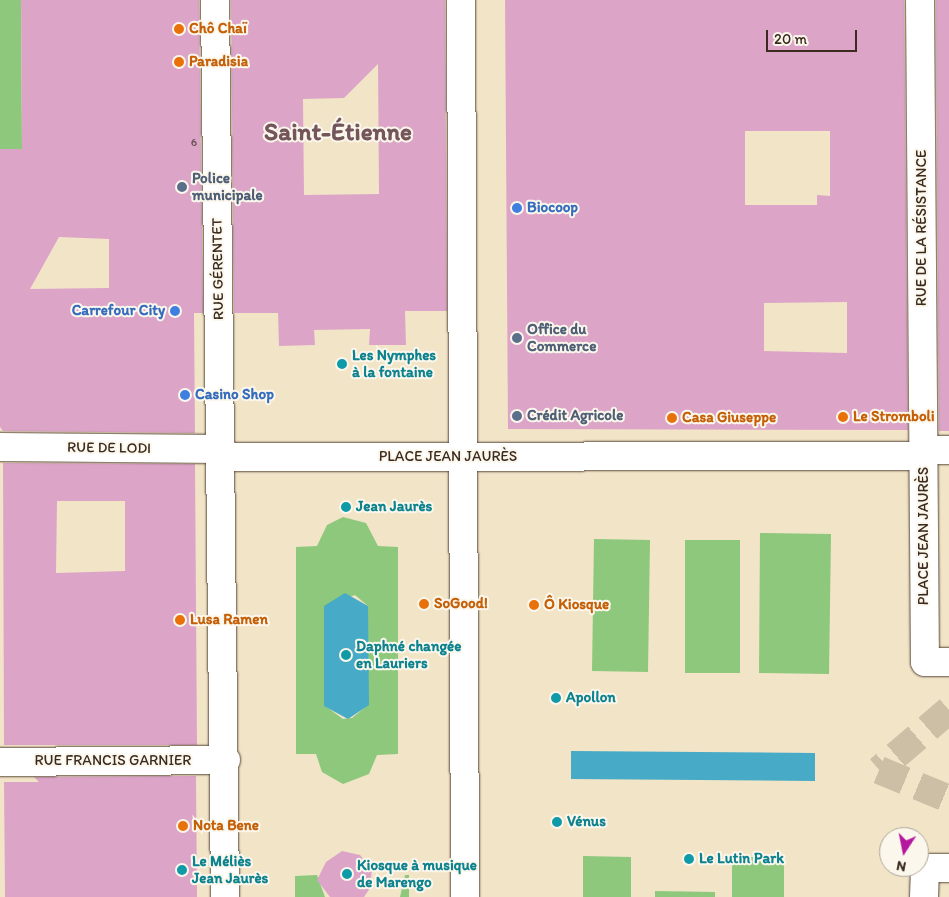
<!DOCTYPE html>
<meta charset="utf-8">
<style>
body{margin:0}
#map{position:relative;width:949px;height:897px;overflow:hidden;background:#f2e4c7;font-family:Itim,sans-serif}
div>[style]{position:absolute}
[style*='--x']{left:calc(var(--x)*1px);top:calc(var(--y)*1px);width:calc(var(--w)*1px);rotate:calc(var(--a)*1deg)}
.green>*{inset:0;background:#8dc87d}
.water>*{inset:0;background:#47aac6}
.building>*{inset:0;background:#dca5c8}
.minor-tunnel>*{height:28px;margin-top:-14px;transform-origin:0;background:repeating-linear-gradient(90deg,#cdbfa5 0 28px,transparent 0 42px)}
.roads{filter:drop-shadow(0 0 1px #564637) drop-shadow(0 0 1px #564637)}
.minor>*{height:28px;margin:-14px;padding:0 14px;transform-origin:14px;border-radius:14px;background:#fff}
.dots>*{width:14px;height:14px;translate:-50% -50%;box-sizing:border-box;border:2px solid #fbf7ec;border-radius:50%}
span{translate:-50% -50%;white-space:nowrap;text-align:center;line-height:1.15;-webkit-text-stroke:4px #fbf7ec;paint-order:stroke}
.number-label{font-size:12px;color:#634948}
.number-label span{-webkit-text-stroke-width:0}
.food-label{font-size:15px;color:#c56008;font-weight:700}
.left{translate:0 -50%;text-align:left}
.service-label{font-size:15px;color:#4e5e75;font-weight:700}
.shop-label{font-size:15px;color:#366cbe;font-weight:700}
.right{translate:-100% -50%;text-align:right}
.street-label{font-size:15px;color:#3b2a1e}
.culture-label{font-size:15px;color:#0d838f;font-weight:700}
.town-label{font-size:25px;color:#73555a;font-weight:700}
.north{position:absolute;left:879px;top:827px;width:50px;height:50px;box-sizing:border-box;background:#fbf7ec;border:1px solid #aea59a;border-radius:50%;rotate:191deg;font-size:14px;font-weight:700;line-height:20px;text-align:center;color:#3b2a1e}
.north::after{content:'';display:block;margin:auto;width:18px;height:22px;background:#b5179e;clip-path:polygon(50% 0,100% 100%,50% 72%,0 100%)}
.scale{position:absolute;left:766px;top:30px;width:91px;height:22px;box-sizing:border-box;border:2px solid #3b2a1e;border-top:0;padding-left:6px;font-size:15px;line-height:18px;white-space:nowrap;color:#3b2a1e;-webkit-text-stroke:4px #fbf7ec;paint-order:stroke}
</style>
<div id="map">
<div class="green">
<i style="clip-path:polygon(0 0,21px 0,22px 149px,0 149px)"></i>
<i style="clip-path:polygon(evenodd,343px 517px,366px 523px,378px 546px,398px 547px,398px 754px,377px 755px,369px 774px,343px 784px,322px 772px,316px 754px,296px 754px,296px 547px,317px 546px,327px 525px,343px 517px,355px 595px,368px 606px,368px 705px,352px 718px,343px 719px,324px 705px,324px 607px,355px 595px)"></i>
<i style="clip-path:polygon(760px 533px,831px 534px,829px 674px,759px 673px)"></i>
<i style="clip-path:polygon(594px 539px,650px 540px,648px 672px,592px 671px)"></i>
<i style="clip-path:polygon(685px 540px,740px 540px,740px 673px,685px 673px)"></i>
<i style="clip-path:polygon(583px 856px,631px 857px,631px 897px,583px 897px)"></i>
<i style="clip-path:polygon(732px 857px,784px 857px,784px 897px,732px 897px)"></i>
<i style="clip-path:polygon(317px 875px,325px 897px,295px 897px,295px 876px)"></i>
<i style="clip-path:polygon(405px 875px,409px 875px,409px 897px,400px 897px)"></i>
<i style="clip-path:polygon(655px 891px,715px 892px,715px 897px,655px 897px)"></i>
</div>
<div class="water">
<i style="clip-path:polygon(345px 593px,368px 606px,369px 705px,348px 719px,324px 706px,324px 606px)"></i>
<i style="clip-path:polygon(571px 751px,815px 753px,815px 781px,571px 779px)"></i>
</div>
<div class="building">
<i style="clip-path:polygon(evenodd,21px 0,199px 0,203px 313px,194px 313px,195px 433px,3px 431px,0 427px,0 149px,22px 149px,21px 0,59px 237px,109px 239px,109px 288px,30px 289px,59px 237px)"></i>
<i style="clip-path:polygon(evenodd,231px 0,445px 0,447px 311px,405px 311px,406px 345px,369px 345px,370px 329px,314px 330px,315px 345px,279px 346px,278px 313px,234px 313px,231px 0,378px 64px,379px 194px,304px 195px,303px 99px,344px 98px,378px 64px)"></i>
<i style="clip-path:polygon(evenodd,505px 0,904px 0,908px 430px,508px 429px,505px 0,745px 131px,830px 131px,830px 196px,817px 195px,817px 205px,745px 205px,745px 131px,505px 0,847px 302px,847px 353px,764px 351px,764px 303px,847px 302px)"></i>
<i style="clip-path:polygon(936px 0,949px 0,949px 431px,939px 431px)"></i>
<i style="clip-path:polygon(evenodd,3px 463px,195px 464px,197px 745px,4px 745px,3px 463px,57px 501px,125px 501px,125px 571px,56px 573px,57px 501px)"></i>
<i style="clip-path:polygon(196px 776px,197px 897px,5px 897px,4px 782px,39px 782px,34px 777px)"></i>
<i style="clip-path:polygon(342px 851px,360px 855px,372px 869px,370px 888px,364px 897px,330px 897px,317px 880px,326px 862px)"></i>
</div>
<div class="minor-tunnel">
<i style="--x:949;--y:710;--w:92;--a:139.4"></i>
<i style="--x:879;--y:770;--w:76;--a:22.5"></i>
</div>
<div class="roads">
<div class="minor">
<i style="--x:215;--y:0;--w:897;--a:89.36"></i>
<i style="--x:461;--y:0;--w:897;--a:89.74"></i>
<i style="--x:920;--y:0;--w:662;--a:89.57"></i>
<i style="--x:925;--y:662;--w:24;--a:0"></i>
<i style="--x:0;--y:447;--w:219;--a:0.5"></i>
<i style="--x:219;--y:449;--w:14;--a:34"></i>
<i style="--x:231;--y:457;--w:692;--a:-0.08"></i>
<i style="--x:923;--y:456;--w:9;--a:-41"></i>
<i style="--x:930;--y:450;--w:19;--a:0"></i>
<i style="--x:0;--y:762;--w:226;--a:-0.5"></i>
<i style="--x:924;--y:897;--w:29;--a:-88"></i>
<i style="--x:925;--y:868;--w:24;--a:0"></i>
</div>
</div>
<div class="dots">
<i style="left:179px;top:29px;background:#e8710a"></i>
<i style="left:179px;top:62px;background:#e8710a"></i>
<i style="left:182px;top:187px;background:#5c6f8a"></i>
<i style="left:517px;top:208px;background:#3f7fe0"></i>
<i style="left:175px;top:311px;background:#3f7fe0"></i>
<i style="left:517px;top:338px;background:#5c6f8a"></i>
<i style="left:342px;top:364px;background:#0f9aa8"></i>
<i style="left:185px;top:395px;background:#3f7fe0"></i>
<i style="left:517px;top:416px;background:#5c6f8a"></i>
<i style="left:843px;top:417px;background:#e8710a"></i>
<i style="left:672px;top:418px;background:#e8710a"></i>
<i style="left:346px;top:507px;background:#0f9aa8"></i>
<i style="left:424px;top:604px;background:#e8710a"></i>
<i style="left:534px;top:605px;background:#e8710a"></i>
<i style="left:180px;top:620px;background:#e8710a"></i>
<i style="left:346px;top:655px;background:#0f9aa8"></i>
<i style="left:556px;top:698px;background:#0f9aa8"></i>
<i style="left:557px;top:822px;background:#0f9aa8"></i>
<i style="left:183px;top:826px;background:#e8710a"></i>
<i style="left:689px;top:859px;background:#0f9aa8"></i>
<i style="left:182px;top:870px;background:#0f9aa8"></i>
<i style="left:347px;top:874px;background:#0f9aa8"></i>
</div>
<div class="number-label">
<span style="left:194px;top:143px">6</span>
</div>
<div class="food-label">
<span class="left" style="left:189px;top:29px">Chô Chaï</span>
<span class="left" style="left:189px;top:62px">Paradisia</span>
<span class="left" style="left:853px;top:417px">Le Stromboli</span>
<span class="left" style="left:682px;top:418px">Casa Giuseppe</span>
<span class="left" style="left:434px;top:604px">SoGood!</span>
<span class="left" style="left:544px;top:605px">Ô Kiosque</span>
<span class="left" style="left:190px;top:620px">Lusa Ramen</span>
<span class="left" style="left:193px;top:826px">Nota Bene</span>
</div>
<div class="service-label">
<span class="left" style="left:192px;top:187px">Police<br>municipale</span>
<span class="left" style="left:527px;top:338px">Office du<br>Commerce</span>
<span class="left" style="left:527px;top:416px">Crédit Agricole</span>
</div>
<div class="shop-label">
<span class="left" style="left:527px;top:208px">Biocoop</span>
<span class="right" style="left:165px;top:311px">Carrefour City</span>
<span class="left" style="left:195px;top:395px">Casino Shop</span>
</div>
<div class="street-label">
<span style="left:922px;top:228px;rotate:-90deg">RUE DE LA RÉSISTANCE</span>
<span style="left:218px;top:269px;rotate:-91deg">RUE GÉRENTET</span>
<span style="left:109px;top:448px;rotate:1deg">RUE DE LODI</span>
<span style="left:448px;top:457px">PLACE JEAN JAURÈS</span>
<span style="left:924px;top:536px;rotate:-90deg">PLACE JEAN JAURÈS</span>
<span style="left:113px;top:761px">RUE FRANCIS GARNIER</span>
</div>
<div class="culture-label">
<span class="left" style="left:352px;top:364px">Les Nymphes<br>à la fontaine</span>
<span class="left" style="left:356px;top:507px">Jean Jaurès</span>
<span class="left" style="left:356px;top:655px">Daphné changée<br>en Lauriers</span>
<span class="left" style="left:566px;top:698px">Apollon</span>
<span class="left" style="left:567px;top:822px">Vénus</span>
<span class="left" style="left:699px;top:859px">Le Lutin Park</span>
<span class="left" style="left:192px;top:870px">Le Méliès<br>Jean Jaurès</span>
<span class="left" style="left:357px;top:874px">Kiosque à musique<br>de Marengo</span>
</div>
<div class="town-label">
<span style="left:338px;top:131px">Saint-Étienne</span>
</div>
<div class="north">N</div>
<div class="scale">20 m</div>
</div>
